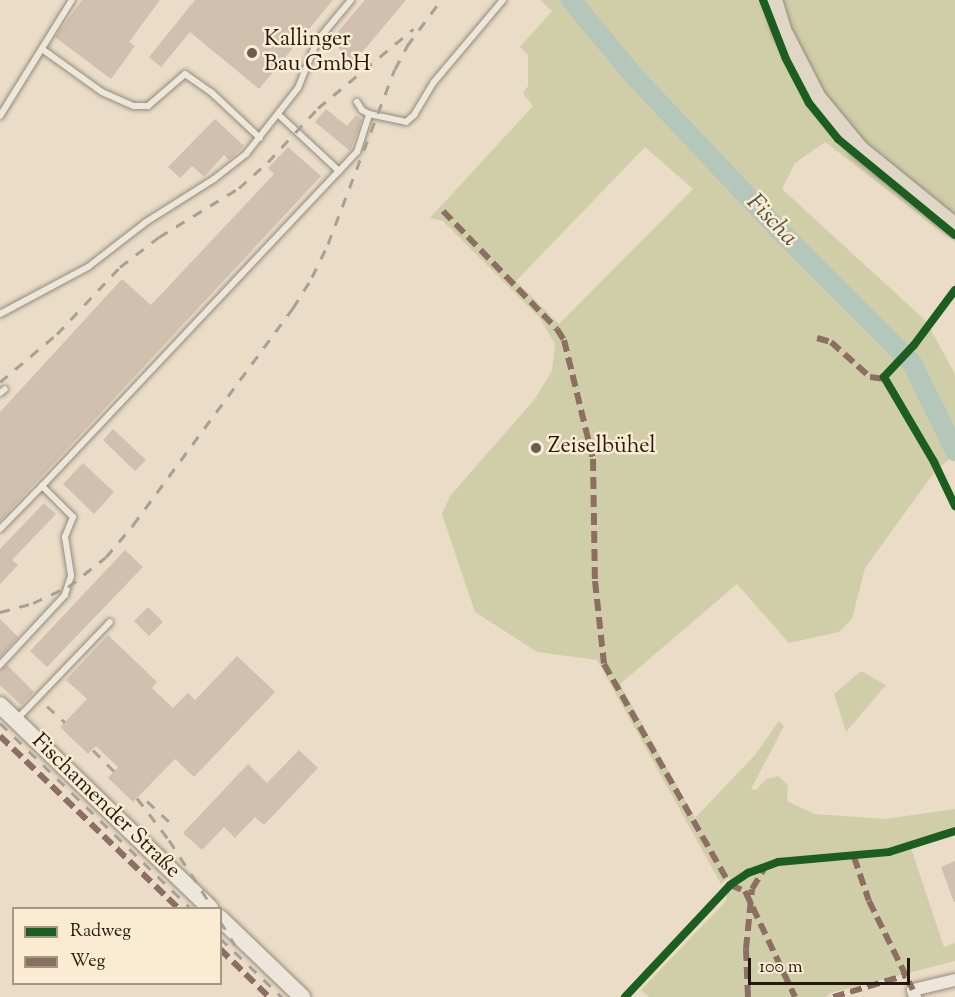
<!DOCTYPE html>
<meta charset="utf-8">
<style>
body{margin:0}
#map{position:relative;width:955px;height:997px;overflow:hidden;background:#eadcc7;font-family:"Sorts Mill Goudy",serif}
div>[style]{position:absolute}
[style*='--x']{left:calc(var(--x)*1px);top:calc(var(--y)*1px);width:calc(var(--w)*1px);rotate:calc(var(--a)*1deg)}
.green>*{inset:0;background:#d0cea9}
.river>*{height:20px;margin:-10px;padding:0 10px;transform-origin:10px;border-radius:10px;background:#b5c6ba}
.building>*{inset:0;background:#d2c0af}
.roads{filter:drop-shadow(0 0 2px #948b7e) drop-shadow(0 0 2px #948b7e)}
.lane>*{height:6px;margin:-3px;padding:0 3px;transform-origin:3px;border-radius:3px;background:#ede6db}
.street>*{height:12px;margin:-6px;padding:0 6px;transform-origin:6px;border-radius:6px;background:#ede6db}
.secondary>*{height:16px;margin:-8px;padding:0 8px;transform-origin:8px;border-radius:8px;background:#ede6db}
.primary>*{height:18px;margin:-9px;padding:0 9px;transform-origin:9px;border-radius:9px;background:#e0d6c6}
.rail>*{height:3px;margin-top:-1.5px;transform-origin:0;background:repeating-linear-gradient(90deg,#a6a097 0 10px,transparent 0 20px)}
.quiet>*{height:6px;margin-top:-3px;transform-origin:0;background:repeating-linear-gradient(90deg,#8d6e63 0 12px,transparent 0 18px)}
.cycleway>*{height:8px;margin:-4px;padding:0 4px;transform-origin:4px;border-radius:4px;background:#1b5e20}
.dots>*{width:16px;height:16px;translate:-50% -50%;box-sizing:border-box;border:3px solid #faebd2;border-radius:50%}
span{translate:-50% -50%;white-space:nowrap;text-align:center;line-height:1.15;-webkit-text-stroke:5px #faebd2;paint-order:stroke}
.poi-label{font-size:22px;color:#22180e}
.left{translate:0 -50%;text-align:left}
.street-label{font-size:22px;color:#22180e}
.water-label{font-size:24px;color:#4d5148;font-style:italic}
.legend{position:absolute;left:12px;top:907px;width:210px;height:78px;box-sizing:border-box;background:#faebd2;border:2px solid #a49784;margin:0;padding:8px 10px;list-style:none;font-size:18px;color:#22180e}
.legend li{display:flex;align-items:center;gap:12px;height:30px}
.legend b{width:30px;border:2px solid #a49784}
.scale{position:absolute;left:748px;top:958px;width:162px;height:27px;box-sizing:border-box;border:3px solid #22180e;border-top:0;padding-left:8px;font-size:18px;line-height:21px;white-space:nowrap;color:#22180e;-webkit-text-stroke:4px #faebd2;paint-order:stroke}
</style>
<div id="map">
<div class="green">
<i style="clip-path:polygon(evenodd,540px 0,955px 0,955px 242px,825px 142px,795px 163px,782px 189px,926px 321px,955px 374px,955px 454px,933px 474px,865px 568px,852px 619px,839px 632px,789px 643px,737px 584px,620px 684px,695px 818px,755px 755px,779px 721px,784px 726px,751px 789px,756px 790px,766px 779px,779px 776px,788px 786px,787px 801px,814px 814px,885px 819px,955px 809px,955px 826px,909px 842px,944px 947px,955px 943px,955px 961px,830px 993px,826px 997px,649px 997px,641px 990px,726px 901px,730px 876px,721px 884px,597px 660px,537px 652px,475px 612px,442px 514px,450px 496px,534px 400px,552px 371px,555px 344px,540px 318px,443px 221px,430px 218px,533px 106px,523px 93px,528px 86px,528px 55px,520px 47px,552px 11px,540px 0,645px 147px,693px 189px,559px 324px,516px 281px,645px 147px)"></i>
<i style="clip-path:polygon(861px 671px,886px 685px,846px 732px,834px 694px)"></i>
</div>
<div class="river">
<i style="--x:571;--y:0;--w:99;--a:50.3"></i>
<i style="--x:634;--y:76;--w:209;--a:46.7"></i>
<i style="--x:777;--y:228;--w:191;--a:45"></i>
<i style="--x:912;--y:363;--w:98;--a:64"></i>
</div>
<div class="building">
<i style="clip-path:polygon(82px 0,160px 0,129px 42px,135px 46px,111px 79px,55px 37px)"></i>
<i style="clip-path:polygon(195px 0,333px 0,259px 89px,190px 32px,161px 67px,149px 57px)"></i>
<i style="clip-path:polygon(365px 0,406px 0,354px 62px,330px 41px)"></i>
<i style="clip-path:polygon(326px 109px,347px 126px,356px 115px,362px 120px,350px 151px,315px 122px)"></i>
<i style="clip-path:polygon(215px 119px,244px 146px,229px 160px,224px 155px,204px 177px,192px 166px,180px 178px,168px 167px)"></i>
<i style="clip-path:polygon(288px 147px,321px 176px,0 521px,0 412px,122px 279px,151px 305px,274px 174px,268px 168px)"></i>
<i style="clip-path:polygon(113px 429px,146px 460px,135px 471px,103px 440px)"></i>
<i style="clip-path:polygon(83px 463px,114px 492px,94px 514px,63px 484px)"></i>
<i style="clip-path:polygon(44px 503px,56px 514px,12px 560px,18px 565px,0 584px,0 549px)"></i>
<i style="clip-path:polygon(125px 550px,143px 567px,47px 667px,30px 651px)"></i>
<i style="clip-path:polygon(148px 607px,163px 622px,149px 636px,134px 621px)"></i>
<i style="clip-path:polygon(0 619px,18px 637px,0 657px)"></i>
<i style="clip-path:polygon(108px 635px,157px 682px,152px 688px,173px 708px,188px 693px,195px 700px,237px 656px,275px 692px,194px 777px,175px 759px,133px 802px,108px 778px,118px 767px,96px 746px,88px 754px,60px 727px,87px 699px,66px 680px)"></i>
<i style="clip-path:polygon(7px 665px,34px 692px,21px 705px,0 685px,0 670px)"></i>
<i style="clip-path:polygon(299px 750px,318px 768px,264px 825px,255px 817px,235px 838px,224px 827px,202px 850px,183px 833px,248px 764px,267px 783px)"></i>
<i style="clip-path:polygon(955px 861px,955px 902px,954px 902px,941px 867px)"></i>
</div>
<div class="roads">
<div class="lane">
<i style="--x:42;--y:49;--w:74;--a:35.6"></i>
<i style="--x:102;--y:92;--w:35;--a:24"></i>
<i style="--x:134;--y:106;--w:14;--a:0"></i>
<i style="--x:148;--y:106;--w:49;--a:-40.9"></i>
<i style="--x:185;--y:74;--w:32;--a:35"></i>
<i style="--x:211;--y:92;--w:67;--a:43.2"></i>
<i style="--x:357;--y:102;--w:9;--a:58"></i>
<i style="--x:362;--y:110;--w:8;--a:30"></i>
<i style="--x:369;--y:114;--w:38;--a:12"></i>
<i style="--x:406;--y:122;--w:11;--a:-41"></i>
<i style="--x:414;--y:115;--w:39;--a:-59"></i>
<i style="--x:434;--y:82;--w:107;--a:-49.9"></i>
<i style="--x:0;--y:116;--w:137;--a:-58.2"></i>
<i style="--x:339;--y:171;--w:26;--a:-47"></i>
<i style="--x:357;--y:152;--w:40;--a:-72"></i>
<i style="--x:0;--y:314;--w:100;--a:-28.1"></i>
<i style="--x:88;--y:267;--w:73;--a:-37.8"></i>
<i style="--x:146;--y:222;--w:80;--a:-32.3"></i>
<i style="--x:214;--y:179;--w:41;--a:-38"></i>
<i style="--x:246;--y:154;--w:84;--a:-51.8"></i>
<i style="--x:298;--y:88;--w:51;--a:-68"></i>
<i style="--x:317;--y:41;--w:53;--a:-50.3"></i>
<i style="--x:0;--y:393;--w:6;--a:-39"></i>
<i style="--x:42;--y:486;--w:433;--a:-46.7"></i>
<i style="--x:339;--y:171;--w:82;--a:-137"></i>
<i style="--x:0;--y:529;--w:60;--a:-45.7"></i>
<i style="--x:42;--y:486;--w:44;--a:45"></i>
<i style="--x:73;--y:517;--w:22;--a:112"></i>
<i style="--x:65;--y:537;--w:39;--a:81"></i>
<i style="--x:71;--y:576;--w:20;--a:108"></i>
<i style="--x:65;--y:595;--w:96;--a:132.9"></i>
<i style="--x:17;--y:719;--w:134;--a:-46.2"></i>
</div>
<div class="street">
<i style="--x:915;--y:997;--w:7;--a:-106"></i>
<i style="--x:913;--y:990;--w:43;--a:-13.4"></i>
</div>
<div class="secondary">
<i style="--x:0;--y:705;--w:292;--a:44"></i>
<i style="--x:220;--y:918;--w:114;--a:43.9"></i>
</div>
<div class="primary">
<i style="--x:773;--y:0;--w:31;--a:73"></i>
<i style="--x:782;--y:30;--w:76;--a:62.8"></i>
<i style="--x:817;--y:98;--w:67;--a:50.4"></i>
<i style="--x:860;--y:150;--w:122;--a:39"></i>
</div>
</div>
<div class="rail">
<i style="--x:0;--y:382;--w:75;--a:-40.1"></i>
<i style="--x:57;--y:334;--w:92;--a:-46.8"></i>
<i style="--x:120;--y:267;--w:49;--a:-37.6"></i>
<i style="--x:159;--y:237;--w:94;--a:-31.5"></i>
<i style="--x:239;--y:188;--w:39;--a:-42"></i>
<i style="--x:268;--y:162;--w:74;--a:-47.2"></i>
<i style="--x:318;--y:108;--w:124;--a:-39.7"></i>
<i style="--x:0;--y:612;--w:34;--a:-15"></i>
<i style="--x:33;--y:603;--w:38;--a:-25"></i>
<i style="--x:68;--y:587;--w:48;--a:-38.3"></i>
<i style="--x:106;--y:557;--w:42;--a:-49.8"></i>
<i style="--x:133;--y:525;--w:270;--a:-53.6"></i>
<i style="--x:293;--y:308;--w:36;--a:-58"></i>
<i style="--x:312;--y:277;--w:37;--a:-64"></i>
<i style="--x:328;--y:244;--w:187;--a:-69.1"></i>
<i style="--x:395;--y:69;--w:26;--a:-62"></i>
<i style="--x:407;--y:46;--w:57;--a:-53.5"></i>
<i style="--x:47;--y:706;--w:24;--a:42"></i>
<i style="--x:0;--y:723;--w:265;--a:44.2"></i>
<i style="--x:93;--y:750;--w:30;--a:45"></i>
<i style="--x:137;--y:798;--w:53;--a:52.7"></i>
<i style="--x:169;--y:840;--w:81;--a:57.1"></i>
<i style="--x:147;--y:801;--w:38;--a:43"></i>
<i style="--x:220;--y:921;--w:28;--a:58"></i>
<i style="--x:220;--y:938;--w:86;--a:43.6"></i>
</div>
<div class="quiet">
<i style="--x:443;--y:211;--w:164;--a:46"></i>
<i style="--x:557;--y:329;--w:13;--a:58"></i>
<i style="--x:564;--y:340;--w:122;--a:76.3"></i>
<i style="--x:593;--y:459;--w:122;--a:89.1"></i>
<i style="--x:595;--y:581;--w:83;--a:83.8"></i>
<i style="--x:604;--y:664;--w:254;--a:60.3"></i>
<i style="--x:730;--y:885;--w:16;--a:22"></i>
<i style="--x:745;--y:891;--w:117;--a:64.7"></i>
<i style="--x:817;--y:338;--w:15;--a:16"></i>
<i style="--x:831;--y:342;--w:52;--a:41.9"></i>
<i style="--x:870;--y:377;--w:15;--a:8"></i>
<i style="--x:0;--y:736;--w:248;--a:44"></i>
<i style="--x:854;--y:857;--w:46;--a:71.2"></i>
<i style="--x:869;--y:901;--w:99;--a:63.7"></i>
<i style="--x:220;--y:949;--w:69;--a:44.4"></i>
<i style="--x:748;--y:997;--w:48;--a:-92.4"></i>
<i style="--x:746;--y:949;--w:60;--a:-84.3"></i>
<i style="--x:752;--y:889;--w:23;--a:-59"></i>
<i style="--x:833;--y:997;--w:76;--a:-16.8"></i>
</div>
<div class="cycleway">
<i style="--x:763;--y:0;--w:63;--a:68.7"></i>
<i style="--x:786;--y:59;--w:50;--a:62.4"></i>
<i style="--x:809;--y:103;--w:46;--a:51.1"></i>
<i style="--x:838;--y:139;--w:151;--a:39.4"></i>
<i style="--x:955;--y:290;--w:69;--a:126.7"></i>
<i style="--x:914;--y:345;--w:44;--a:133.2"></i>
<i style="--x:884;--y:377;--w:99;--a:59.5"></i>
<i style="--x:934;--y:462;--w:49;--a:64.5"></i>
<i style="--x:625;--y:997;--w:154;--a:-46.8"></i>
<i style="--x:730;--y:885;--w:22;--a:-34"></i>
<i style="--x:748;--y:873;--w:32;--a:-20"></i>
<i style="--x:778;--y:862;--w:111;--a:-5.1"></i>
<i style="--x:889;--y:852;--w:69;--a:-17.7"></i>
</div>
<div class="dots">
<i style="left:252px;top:53px;background:#685d4f"></i>
<i style="left:536px;top:448px;background:#685d4f"></i>
</div>
<div class="poi-label">
<span class="left" style="left:264px;top:53px">Kallinger<br>Bau GmbH</span>
<span class="left" style="left:548px;top:448px">Zeiselbühel</span>
</div>
<div class="street-label">
<span style="left:105px;top:807px;rotate:44deg">Fischamender Straße</span>
</div>
<div class="water-label">
<span style="left:771px;top:221px;rotate:46deg">Fischa</span>
</div>
<ul class="legend">
<li><b style="height:8px;background:#1b5e20"></b>Radweg</li>
<li><b style="height:8px;background:#8d6e63"></b>Weg</li>
</ul>
<div class="scale">100 m</div>
</div>
